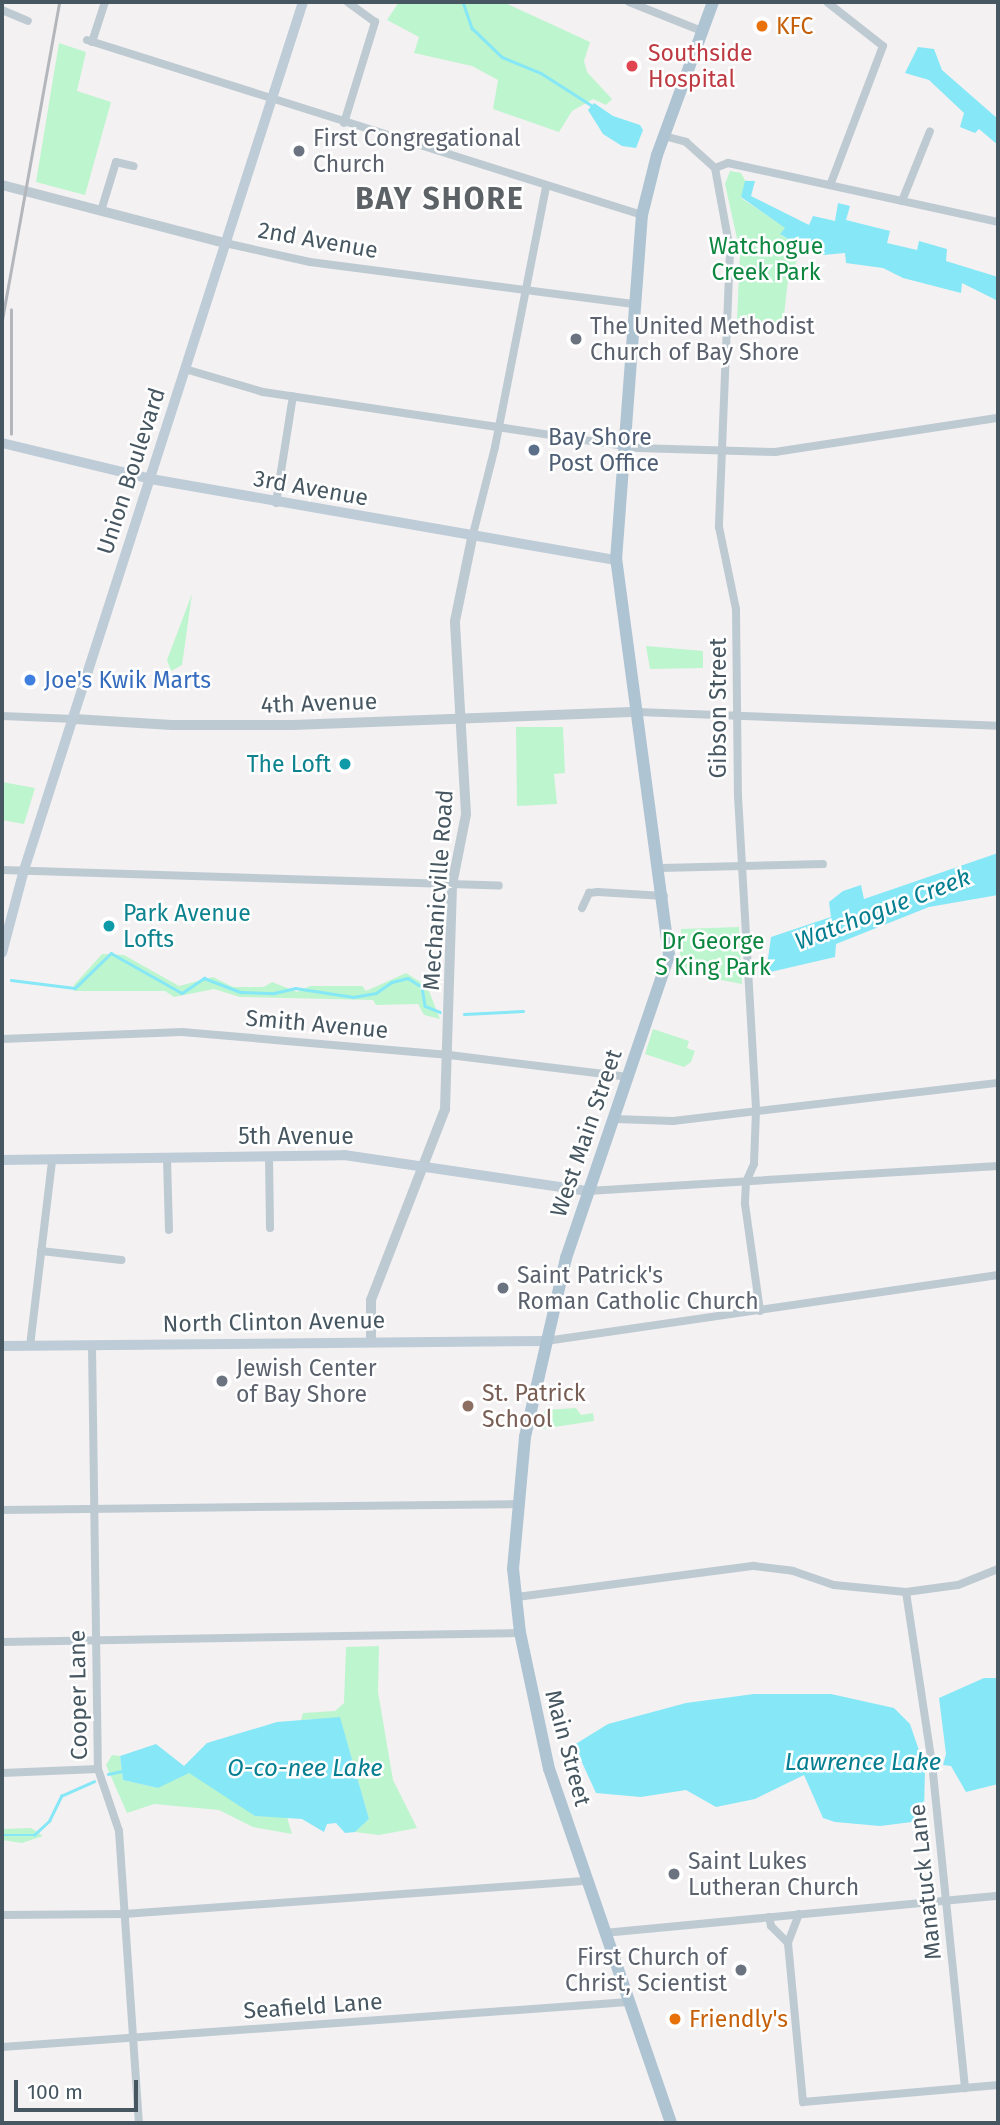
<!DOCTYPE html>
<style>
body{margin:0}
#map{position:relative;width:1000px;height:2125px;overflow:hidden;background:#f4f1f2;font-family:"Fira Sans",sans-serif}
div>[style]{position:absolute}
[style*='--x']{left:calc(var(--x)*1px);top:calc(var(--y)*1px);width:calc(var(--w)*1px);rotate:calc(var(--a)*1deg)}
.green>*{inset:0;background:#bdf5ce}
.water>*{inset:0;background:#86e7f6}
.stream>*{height:2.5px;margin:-1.25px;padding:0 1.25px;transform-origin:1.25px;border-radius:1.25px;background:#86e7f6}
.minor>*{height:8px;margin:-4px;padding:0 4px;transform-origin:4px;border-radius:4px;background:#becad2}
.tertiary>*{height:10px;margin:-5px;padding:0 5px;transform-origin:5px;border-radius:5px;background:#becad2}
.secondary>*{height:10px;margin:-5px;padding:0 5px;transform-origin:5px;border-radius:5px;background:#beccd7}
.primary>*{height:12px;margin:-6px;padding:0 6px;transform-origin:6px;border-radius:6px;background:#afc4d3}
.rail>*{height:2.5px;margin:-1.25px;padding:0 1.25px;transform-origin:1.25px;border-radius:1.25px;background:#b3b7bc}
.dots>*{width:19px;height:19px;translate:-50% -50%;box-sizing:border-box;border:4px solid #fff;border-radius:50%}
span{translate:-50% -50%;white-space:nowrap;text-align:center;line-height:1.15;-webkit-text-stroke:5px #fff;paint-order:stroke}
.food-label{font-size:23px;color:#c56008}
.left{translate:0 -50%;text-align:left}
.health-label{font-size:23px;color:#be3a42}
.worship-label{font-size:23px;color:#5b616d}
.right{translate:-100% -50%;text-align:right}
.street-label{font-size:23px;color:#475761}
.park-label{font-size:23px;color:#0d8740}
.service-label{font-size:23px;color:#4e5e75}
.shop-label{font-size:23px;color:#366cbe}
.culture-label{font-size:23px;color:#0d838f}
.education-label{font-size:23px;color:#785e54}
.water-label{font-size:24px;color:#047e90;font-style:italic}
.district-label{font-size:30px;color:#5d6267;font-weight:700;letter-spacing:2px}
.frame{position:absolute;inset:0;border:4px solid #475761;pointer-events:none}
.scale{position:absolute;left:14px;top:2080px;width:124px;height:32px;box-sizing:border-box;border:4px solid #475761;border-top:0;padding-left:9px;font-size:21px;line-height:24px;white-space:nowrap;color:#475761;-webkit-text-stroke:5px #fff;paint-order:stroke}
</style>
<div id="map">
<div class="green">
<i style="clip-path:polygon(399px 2px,503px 2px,590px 42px,584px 61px,587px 72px,612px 99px,606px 105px,593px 99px,572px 111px,559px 132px,493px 109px,498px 80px,472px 66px,414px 53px,419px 37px,387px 20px)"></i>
<i style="clip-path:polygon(59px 43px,86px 52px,77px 91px,111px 102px,85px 195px,36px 182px)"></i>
<i style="clip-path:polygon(730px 171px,741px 173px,746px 182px,741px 198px,786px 228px,781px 235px,803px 248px,788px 280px,783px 324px,737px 320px,740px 252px,725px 184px)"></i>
<i style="clip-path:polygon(192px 594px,182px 665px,171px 671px,167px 660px)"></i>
<i style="clip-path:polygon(646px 646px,703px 651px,703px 668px,650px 669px)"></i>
<i style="clip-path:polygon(516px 727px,563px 727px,565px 773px,554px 774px,557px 804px,517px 806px)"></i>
<i style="clip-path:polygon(2px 782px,35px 788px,24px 824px,2px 820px)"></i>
<i style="clip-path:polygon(739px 927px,742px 984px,679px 972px,681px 929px)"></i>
<i style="clip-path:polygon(102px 954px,124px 955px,179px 986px,213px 977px,233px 987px,264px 987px,272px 982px,297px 992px,310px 986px,362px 986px,366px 991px,406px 973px,427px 986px,440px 1019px,424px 1015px,418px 1004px,376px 1005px,373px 1000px,240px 997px,214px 989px,174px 997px,165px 991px,74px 991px,74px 985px)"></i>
<i style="clip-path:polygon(653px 1029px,689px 1041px,687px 1048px,695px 1051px,691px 1062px,684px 1067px,645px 1054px)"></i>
<i style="clip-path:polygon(576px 1408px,581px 1415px,593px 1413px,594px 1421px,541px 1429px,545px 1410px)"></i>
<i style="clip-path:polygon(379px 1646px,378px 1692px,393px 1780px,417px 1828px,379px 1835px,355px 1832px,369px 1819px,340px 1718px,301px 1720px,303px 1713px,335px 1711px,344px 1703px,346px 1647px)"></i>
<i style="clip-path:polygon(112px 1755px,120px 1756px,123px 1780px,158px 1788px,184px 1772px,198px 1775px,255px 1816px,287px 1817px,292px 1834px,253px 1827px,219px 1810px,154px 1804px,127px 1813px,106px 1765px)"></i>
<i style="clip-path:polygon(31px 1828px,43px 1836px,22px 1843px,2px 1840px,2px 1829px)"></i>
</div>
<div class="water">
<i style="clip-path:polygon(918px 47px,934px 49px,942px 70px,998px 119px,998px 145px,979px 129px,975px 133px,960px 127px,964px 113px,929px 80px,905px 73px)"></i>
<i style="clip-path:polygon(594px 103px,613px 116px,640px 125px,643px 130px,636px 148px,622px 146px,603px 134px,588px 110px)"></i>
<i style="clip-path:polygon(745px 181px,755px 181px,751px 196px,809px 225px,813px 216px,835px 221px,838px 203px,850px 206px,846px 220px,890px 231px,887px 243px,917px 250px,919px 241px,947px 249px,946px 261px,998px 277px,998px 301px,962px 283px,961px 293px,903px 278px,883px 268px,846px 263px,845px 253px,823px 255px,822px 246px,803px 248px,780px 234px,785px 228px,741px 197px)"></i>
<i style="clip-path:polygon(998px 853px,998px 895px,929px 907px,836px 944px,835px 957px,766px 973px,771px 937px,831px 917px,829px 902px,843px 891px,861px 885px,864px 899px)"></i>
<i style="clip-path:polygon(984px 1678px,998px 1678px,998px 1784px,966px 1792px,951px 1766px,943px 1765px,946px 1754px,939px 1698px)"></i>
<i style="clip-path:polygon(754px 1694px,831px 1694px,894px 1708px,910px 1724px,925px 1768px,924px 1811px,912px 1822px,880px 1826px,835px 1822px,823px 1818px,804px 1775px,755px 1799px,716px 1807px,686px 1790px,641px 1797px,596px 1793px,574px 1745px,608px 1724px,686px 1703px)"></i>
<i style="clip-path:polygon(340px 1717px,369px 1819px,355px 1832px,345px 1833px,336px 1823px,327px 1824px,324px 1832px,302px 1819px,255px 1816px,189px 1773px,158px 1788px,123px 1780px,120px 1756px,156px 1744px,184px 1766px,207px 1743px,277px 1722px)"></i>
</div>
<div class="stream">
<i style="--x:463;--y:2;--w:28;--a:71"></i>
<i style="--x:472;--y:28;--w:42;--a:44"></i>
<i style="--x:502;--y:57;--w:42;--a:22.3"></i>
<i style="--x:541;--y:73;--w:59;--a:32.6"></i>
<i style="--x:744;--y:197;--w:15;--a:-82"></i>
<i style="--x:11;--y:980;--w:64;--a:7.1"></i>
<i style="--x:75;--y:988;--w:50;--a:-44.2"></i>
<i style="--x:111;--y:953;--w:81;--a:29.4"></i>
<i style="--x:182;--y:993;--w:27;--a:-34"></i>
<i style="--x:204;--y:978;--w:40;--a:21"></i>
<i style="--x:241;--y:992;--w:33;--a:2"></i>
<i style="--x:274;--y:993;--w:22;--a:-13"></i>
<i style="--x:295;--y:988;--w:59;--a:8.8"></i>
<i style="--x:353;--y:997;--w:23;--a:-10"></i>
<i style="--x:376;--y:993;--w:19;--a:-35"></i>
<i style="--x:392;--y:982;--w:16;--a:-14"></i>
<i style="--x:408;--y:978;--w:17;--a:33"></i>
<i style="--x:422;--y:987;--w:19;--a:81"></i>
<i style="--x:425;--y:1006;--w:16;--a:22"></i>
<i style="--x:464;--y:1014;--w:59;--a:-2.9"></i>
<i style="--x:108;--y:1774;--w:14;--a:-12"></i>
<i style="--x:2;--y:1835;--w:32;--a:0"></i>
<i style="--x:34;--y:1835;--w:21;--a:-43"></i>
<i style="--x:49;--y:1821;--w:28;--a:-64"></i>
<i style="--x:61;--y:1796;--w:36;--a:-24"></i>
</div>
<div class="minor">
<i style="--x:629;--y:2;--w:79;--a:21.7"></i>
<i style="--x:827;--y:2;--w:71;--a:38.2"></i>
<i style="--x:883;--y:46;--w:147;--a:110.8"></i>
<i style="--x:2;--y:10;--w:28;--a:23"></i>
<i style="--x:87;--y:40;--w:582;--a:17.5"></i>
<i style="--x:92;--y:42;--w:42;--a:-72"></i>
<i style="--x:344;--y:123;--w:106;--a:-72.9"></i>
<i style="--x:375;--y:22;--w:34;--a:-144"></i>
<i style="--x:664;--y:136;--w:23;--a:15"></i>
<i style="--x:686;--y:142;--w:39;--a:42"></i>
<i style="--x:715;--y:168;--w:83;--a:79.6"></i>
<i style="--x:730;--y:250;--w:277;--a:92.3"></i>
<i style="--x:719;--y:527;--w:84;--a:78.3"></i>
<i style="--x:736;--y:609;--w:187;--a:89.4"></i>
<i style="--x:738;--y:796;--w:316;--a:86.7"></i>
<i style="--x:756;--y:1111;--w:53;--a:92.2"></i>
<i style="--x:754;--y:1164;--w:20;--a:114"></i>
<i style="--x:746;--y:1182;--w:22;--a:93"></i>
<i style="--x:745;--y:1204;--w:108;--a:82"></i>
<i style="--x:715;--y:168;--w:14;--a:-21"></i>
<i style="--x:728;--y:163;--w:276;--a:12.3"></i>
<i style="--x:902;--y:201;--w:75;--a:-68.2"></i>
<i style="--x:101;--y:211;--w:51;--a:-73"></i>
<i style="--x:116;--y:162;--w:18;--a:13"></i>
<i style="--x:225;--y:243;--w:87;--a:12.6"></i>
<i style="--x:310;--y:262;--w:326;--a:7.4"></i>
<i style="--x:185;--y:369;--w:81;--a:16.4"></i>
<i style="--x:263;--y:392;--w:378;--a:8.5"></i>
<i style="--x:637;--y:448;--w:138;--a:1.7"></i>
<i style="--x:775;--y:452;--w:226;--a:-8.7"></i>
<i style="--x:276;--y:503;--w:108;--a:-81"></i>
<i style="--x:472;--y:538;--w:94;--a:-75.8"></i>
<i style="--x:495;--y:447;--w:266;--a:-78.9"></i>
<i style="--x:638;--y:712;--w:360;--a:2.2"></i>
<i style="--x:2;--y:716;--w:72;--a:2.4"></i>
<i style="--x:661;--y:868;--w:162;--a:-1.4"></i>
<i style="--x:2;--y:870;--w:497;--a:1.8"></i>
<i style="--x:582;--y:908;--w:17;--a:-65"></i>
<i style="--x:589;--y:893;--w:9;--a:-6"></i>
<i style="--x:598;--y:892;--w:66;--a:3.5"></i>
<i style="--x:2;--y:1039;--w:180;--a:-2.2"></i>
<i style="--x:182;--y:1032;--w:268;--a:4.9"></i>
<i style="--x:449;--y:1055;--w:179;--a:7"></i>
<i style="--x:614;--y:1119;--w:59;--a:1.9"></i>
<i style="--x:673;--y:1121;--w:327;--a:-6.7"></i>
<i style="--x:269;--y:1156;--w:72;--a:89.2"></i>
<i style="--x:167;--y:1159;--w:71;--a:88.4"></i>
<i style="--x:588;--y:1191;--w:411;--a:-3.5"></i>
<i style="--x:41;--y:1251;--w:81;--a:6.4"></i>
<i style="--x:546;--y:1341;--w:457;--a:-8.3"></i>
<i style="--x:30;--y:1346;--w:186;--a:-83.2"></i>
<i style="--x:92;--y:1346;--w:423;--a:89.2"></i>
<i style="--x:98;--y:1769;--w:65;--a:71.3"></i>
<i style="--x:119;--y:1831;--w:293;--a:86.1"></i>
<i style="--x:2;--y:1510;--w:517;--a:-0.66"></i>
<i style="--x:906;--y:1592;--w:173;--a:81.4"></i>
<i style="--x:932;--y:1763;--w:327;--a:84.2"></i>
<i style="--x:517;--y:1597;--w:239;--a:-7.5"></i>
<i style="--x:754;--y:1566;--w:39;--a:7"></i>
<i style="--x:793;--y:1571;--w:43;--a:18.9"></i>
<i style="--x:834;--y:1585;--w:72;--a:5.6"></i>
<i style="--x:906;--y:1592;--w:52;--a:-7.7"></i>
<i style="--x:958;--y:1585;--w:43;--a:-21.8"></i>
<i style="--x:2;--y:1642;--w:518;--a:-1"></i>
<i style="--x:2;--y:1773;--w:96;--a:-2.4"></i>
<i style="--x:799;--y:1914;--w:31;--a:111"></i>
<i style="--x:788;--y:1943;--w:160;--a:84.6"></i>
<i style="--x:803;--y:2102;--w:196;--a:-5"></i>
<i style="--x:2;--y:1915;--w:122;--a:-0.5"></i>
<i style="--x:124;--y:1914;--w:464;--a:-4.1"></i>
<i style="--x:769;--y:1917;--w:9;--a:77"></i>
<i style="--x:771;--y:1926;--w:24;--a:45"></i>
<i style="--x:604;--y:1933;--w:396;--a:-5.4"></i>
<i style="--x:2;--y:2047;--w:628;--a:-4.11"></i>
</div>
<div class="tertiary">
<i style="--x:2;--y:185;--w:230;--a:14.6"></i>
<i style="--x:74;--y:719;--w:98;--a:3.5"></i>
<i style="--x:172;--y:725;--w:121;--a:0"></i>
<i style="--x:293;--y:725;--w:345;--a:-2.2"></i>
<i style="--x:371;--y:1341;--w:41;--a:-90"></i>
<i style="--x:371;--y:1300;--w:205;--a:-68.8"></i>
<i style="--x:445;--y:1109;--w:224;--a:-88.2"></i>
<i style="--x:452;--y:885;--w:72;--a:-78.8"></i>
<i style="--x:466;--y:814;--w:193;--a:-93.3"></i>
<i style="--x:455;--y:621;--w:85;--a:-78.4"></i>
</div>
<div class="secondary">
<i style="--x:2;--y:443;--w:153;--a:13.6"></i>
<i style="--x:151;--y:479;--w:472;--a:9.9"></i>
<i style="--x:2;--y:953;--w:86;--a:-75.2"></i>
<i style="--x:24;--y:870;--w:912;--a:-72.18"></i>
<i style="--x:2;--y:1160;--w:342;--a:-0.8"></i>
<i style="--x:344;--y:1155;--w:247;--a:8.4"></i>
<i style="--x:2;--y:1346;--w:544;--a:-0.53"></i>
</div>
<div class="primary">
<i style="--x:671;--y:2123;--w:374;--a:-109"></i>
<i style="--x:549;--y:1769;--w:139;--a:-102"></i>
<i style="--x:520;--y:1633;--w:64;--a:-96.2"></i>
<i style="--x:513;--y:1569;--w:133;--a:-84.8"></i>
<i style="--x:525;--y:1437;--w:184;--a:-77.1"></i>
<i style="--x:566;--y:1258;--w:320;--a:-71.2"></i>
<i style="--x:669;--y:955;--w:399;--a:-97.6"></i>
<i style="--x:616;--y:560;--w:346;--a:-85.7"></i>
<i style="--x:642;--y:215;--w:62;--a:-76"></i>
<i style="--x:657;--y:155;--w:163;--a:-69.9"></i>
</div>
<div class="rail">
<i style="--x:2;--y:320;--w:323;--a:-79.8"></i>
<i style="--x:11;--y:434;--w:124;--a:-90"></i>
</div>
<div class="dots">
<i style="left:762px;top:26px;background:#e8710a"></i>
<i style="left:632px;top:66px;background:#e0444e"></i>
<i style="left:299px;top:151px;background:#6b7280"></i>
<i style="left:576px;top:339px;background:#6b7280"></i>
<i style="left:534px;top:450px;background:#5c6f8a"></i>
<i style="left:30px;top:680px;background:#3f7fe0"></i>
<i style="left:345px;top:764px;background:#0f9aa8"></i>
<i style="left:109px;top:926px;background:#0f9aa8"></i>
<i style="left:503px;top:1288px;background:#6b7280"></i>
<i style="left:222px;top:1381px;background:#6b7280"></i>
<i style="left:468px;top:1406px;background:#8d6e63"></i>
<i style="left:674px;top:1874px;background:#6b7280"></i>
<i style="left:741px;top:1970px;background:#6b7280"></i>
<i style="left:675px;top:2019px;background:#e8710a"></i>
</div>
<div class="food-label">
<span class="left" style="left:776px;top:26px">KFC</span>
<span class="left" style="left:689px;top:2019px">Friendly's</span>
</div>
<div class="health-label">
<span class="left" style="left:648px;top:66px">Southside<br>Hospital</span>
</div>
<div class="worship-label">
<span class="left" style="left:313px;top:151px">First Congregational<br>Church</span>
<span class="left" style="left:590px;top:339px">The United Methodist<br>Church of Bay Shore</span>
<span class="left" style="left:517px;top:1288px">Saint Patrick's<br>Roman Catholic Church</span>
<span class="left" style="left:236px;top:1381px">Jewish Center<br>of Bay Shore</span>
<span class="left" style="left:688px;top:1874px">Saint Lukes<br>Lutheran Church</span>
<span class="right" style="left:727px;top:1970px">First Church of<br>Christ, Scientist</span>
</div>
<div class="street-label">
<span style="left:318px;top:240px;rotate:10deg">2nd Avenue</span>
<span style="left:131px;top:471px;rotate:-72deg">Union Boulevard</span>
<span style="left:311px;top:488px;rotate:10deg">3rd Avenue</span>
<span style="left:319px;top:703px;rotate:-2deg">4th Avenue</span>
<span style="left:718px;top:708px;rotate:-90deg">Gibson Street</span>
<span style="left:438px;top:890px;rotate:-86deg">Mechanicville Road</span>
<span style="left:317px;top:1024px;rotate:5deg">Smith Avenue</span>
<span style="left:586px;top:1133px;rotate:-71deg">West Main Street</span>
<span style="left:296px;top:1136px">5th Avenue</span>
<span style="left:274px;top:1322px;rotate:-1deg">North Clinton Avenue</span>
<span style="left:78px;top:1695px;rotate:-91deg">Cooper Lane</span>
<span style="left:568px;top:1748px;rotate:75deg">Main Street</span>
<span style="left:925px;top:1882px;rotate:-96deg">Manatuck Lane</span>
<span style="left:313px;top:2006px;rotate:-4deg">Seafield Lane</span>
</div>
<div class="park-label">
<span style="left:766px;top:259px">Watchogue<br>Creek Park</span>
<span style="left:713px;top:954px">Dr George<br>S King Park</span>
</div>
<div class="service-label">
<span class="left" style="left:548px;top:450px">Bay Shore<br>Post Office</span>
</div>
<div class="shop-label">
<span class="left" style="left:44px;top:680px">Joe's Kwik Marts</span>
</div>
<div class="culture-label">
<span class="right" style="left:331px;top:764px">The Loft</span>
<span class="left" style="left:123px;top:926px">Park Avenue<br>Lofts</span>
</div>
<div class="education-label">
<span class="left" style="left:482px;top:1406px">St. Patrick<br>School</span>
</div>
<div class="water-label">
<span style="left:883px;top:910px;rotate:-21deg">Watchogue Creek</span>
<span style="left:863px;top:1763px">Lawrence Lake</span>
<span style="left:305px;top:1769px">O-co-nee Lake</span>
</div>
<div class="district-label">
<span style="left:440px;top:199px">BAY SHORE</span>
</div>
<div class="frame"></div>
<div class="scale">100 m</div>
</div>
